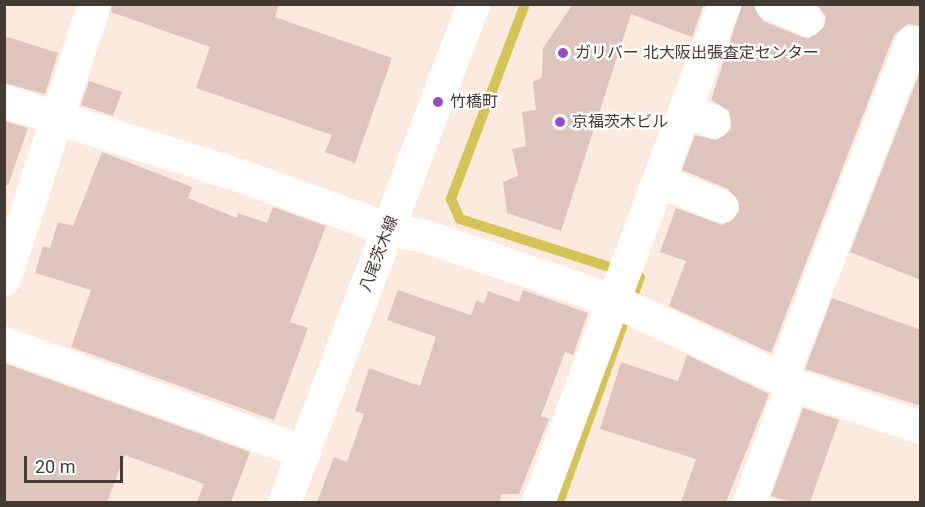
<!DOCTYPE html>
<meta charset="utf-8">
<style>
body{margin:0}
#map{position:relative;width:925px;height:507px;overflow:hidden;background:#fceade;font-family:Roboto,"Noto Sans JP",sans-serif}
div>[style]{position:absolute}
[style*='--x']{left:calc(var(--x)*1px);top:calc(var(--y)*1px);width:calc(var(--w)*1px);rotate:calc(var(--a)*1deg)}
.stream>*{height:10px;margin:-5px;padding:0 5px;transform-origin:5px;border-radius:5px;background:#d5c357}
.building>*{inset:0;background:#dec4bd}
.minor>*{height:33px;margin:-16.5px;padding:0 16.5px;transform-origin:16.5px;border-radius:16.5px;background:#fff}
.major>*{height:33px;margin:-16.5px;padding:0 16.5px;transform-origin:16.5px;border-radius:16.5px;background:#fff}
.dots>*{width:16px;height:16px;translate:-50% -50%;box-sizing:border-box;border:3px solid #fff;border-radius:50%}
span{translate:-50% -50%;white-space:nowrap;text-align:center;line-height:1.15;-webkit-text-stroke:4.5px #fff;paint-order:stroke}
.poi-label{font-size:16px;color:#433a34}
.left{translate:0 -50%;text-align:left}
.street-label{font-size:16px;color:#433a34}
.frame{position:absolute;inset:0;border:6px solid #433a34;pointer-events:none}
.scale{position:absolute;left:24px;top:456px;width:99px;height:27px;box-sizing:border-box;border:3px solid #433a34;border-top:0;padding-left:8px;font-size:18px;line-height:21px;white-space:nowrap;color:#433a34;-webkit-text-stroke:4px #fff;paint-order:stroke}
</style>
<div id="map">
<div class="stream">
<i style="--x:525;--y:4;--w:209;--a:110.8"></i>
<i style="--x:451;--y:199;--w:22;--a:66"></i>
<i style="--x:460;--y:219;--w:170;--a:17.8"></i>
<i style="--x:559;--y:502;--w:239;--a:-70.2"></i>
</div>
<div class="building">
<i style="clip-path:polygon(112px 4px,279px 4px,275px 17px,392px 58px,355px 163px,325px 152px,332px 135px,196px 88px,210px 47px,111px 12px)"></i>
<i style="clip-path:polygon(573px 4px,704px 4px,692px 37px,631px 14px,561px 231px,507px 213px,503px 182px,518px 176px,512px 149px,526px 146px,522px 112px,536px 110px,533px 82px,542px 77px,543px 48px)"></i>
<i style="clip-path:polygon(742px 4px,753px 4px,763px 21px,808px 39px,824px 27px,826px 17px,817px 4px,921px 4px,921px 26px,908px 24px,894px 35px,771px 353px,669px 306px,686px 261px,660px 252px,676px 208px,723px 225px,739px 212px,739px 203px,728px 189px,682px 170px,695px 135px,717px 140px,731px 129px,729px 111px,711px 100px)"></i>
<i style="clip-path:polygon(4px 36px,58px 53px,45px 94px,4px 83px)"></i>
<i style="clip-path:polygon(921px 69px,921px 280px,850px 252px)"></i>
<i style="clip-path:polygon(89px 81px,122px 92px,113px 116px,81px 105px)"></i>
<i style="clip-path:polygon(4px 121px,28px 128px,8px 185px,4px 184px)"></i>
<i style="clip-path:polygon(102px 152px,192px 187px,188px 198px,237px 218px,238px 213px,267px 223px,273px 207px,326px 226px,290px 322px,308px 328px,274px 420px,71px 347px,91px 290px,35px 273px,43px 246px,50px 248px,58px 222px,73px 226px)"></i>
<i style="clip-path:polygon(398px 290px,471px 315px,476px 301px,484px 303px,488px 291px,519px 302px,523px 290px,588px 313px,573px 355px,565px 352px,541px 416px,549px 419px,519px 494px,501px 494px,500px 502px,317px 502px,334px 457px,347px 462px,364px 414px,355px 411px,369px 368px,420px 386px,436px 337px,387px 320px)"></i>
<i style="clip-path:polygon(832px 298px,921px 330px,921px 406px,805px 369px)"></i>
<i style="clip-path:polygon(687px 355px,769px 394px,726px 502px,681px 502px,696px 459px,600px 429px,621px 362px,678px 381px)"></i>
<i style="clip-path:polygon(4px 363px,250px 452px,231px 502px,197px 502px,204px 484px,125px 455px,107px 502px,4px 502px)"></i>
<i style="clip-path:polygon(803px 408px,839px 420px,810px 502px,791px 502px,771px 496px)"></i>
</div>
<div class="minor">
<i style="--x:771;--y:4;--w:39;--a:24"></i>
<i style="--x:4;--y:101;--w:246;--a:17.5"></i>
<i style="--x:239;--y:175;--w:158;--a:19.9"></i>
<i style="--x:388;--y:229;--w:38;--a:11"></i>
<i style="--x:425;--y:236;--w:199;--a:18.8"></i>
<i style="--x:613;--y:300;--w:198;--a:25.1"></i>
<i style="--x:792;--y:384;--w:135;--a:18.6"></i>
<i style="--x:685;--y:110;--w:31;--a:22"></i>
<i style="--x:658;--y:181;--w:68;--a:21.6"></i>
<i style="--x:4;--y:279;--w:289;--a:-71.9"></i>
<i style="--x:4;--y:343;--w:319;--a:20"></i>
<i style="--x:781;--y:379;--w:361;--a:-68.9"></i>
<i style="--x:538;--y:502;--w:532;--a:-69.52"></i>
<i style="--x:749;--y:502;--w:126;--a:-70"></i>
</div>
<div class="major">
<i style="--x:284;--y:502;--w:533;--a:-69.22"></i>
</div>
<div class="dots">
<i style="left:563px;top:53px;background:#934ec2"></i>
<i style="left:438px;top:102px;background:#934ec2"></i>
<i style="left:560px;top:122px;background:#934ec2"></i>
</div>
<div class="poi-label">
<span class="left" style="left:575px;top:53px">ガリバー 北大阪出張査定センター</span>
<span class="left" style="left:450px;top:102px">竹橋町</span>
<span class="left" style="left:572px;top:122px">京福茨木ビル</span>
</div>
<div class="street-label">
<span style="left:379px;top:254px;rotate:-69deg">八尾茨木線</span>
</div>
<div class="frame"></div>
<div class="scale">20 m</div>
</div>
